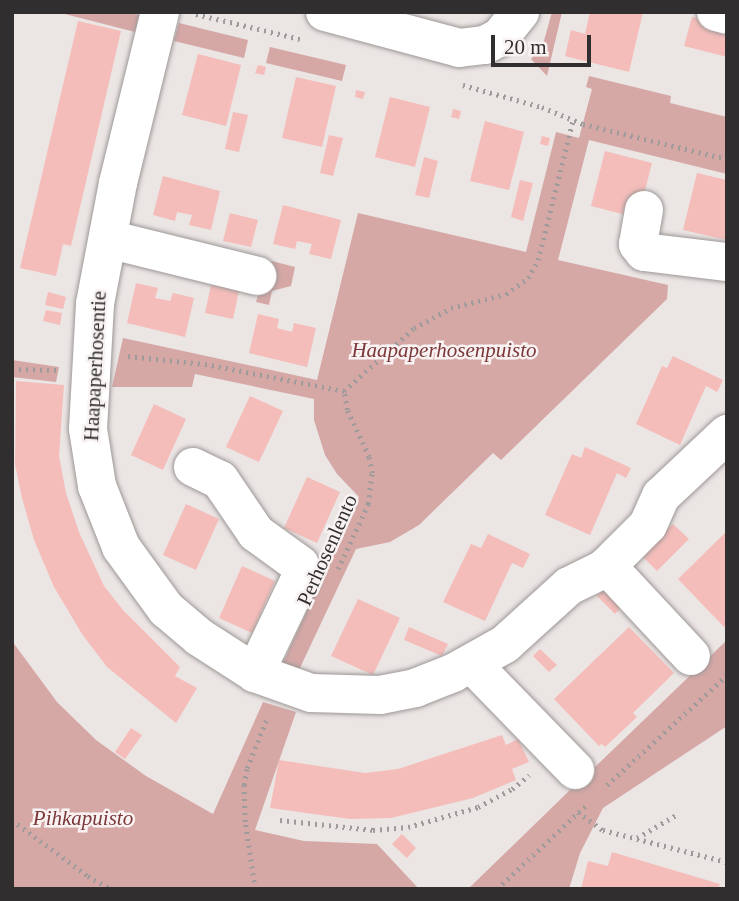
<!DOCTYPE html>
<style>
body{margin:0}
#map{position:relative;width:739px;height:901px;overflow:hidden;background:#ebe5e4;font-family:Georgia,serif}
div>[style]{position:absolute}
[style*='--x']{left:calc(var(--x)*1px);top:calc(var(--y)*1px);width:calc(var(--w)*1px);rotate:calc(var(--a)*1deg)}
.green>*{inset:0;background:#d5a8a6}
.building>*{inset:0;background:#f5bdba}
.path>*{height:4.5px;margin-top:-2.25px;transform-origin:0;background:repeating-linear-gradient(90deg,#a09b9b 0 2px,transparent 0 7px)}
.roads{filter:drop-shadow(0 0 2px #9d9897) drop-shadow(0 0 2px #9d9897)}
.minor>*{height:38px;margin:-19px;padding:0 19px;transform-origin:19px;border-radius:19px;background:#fff}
span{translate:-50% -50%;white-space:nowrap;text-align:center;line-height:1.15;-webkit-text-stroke:5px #f8f2f2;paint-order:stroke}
.park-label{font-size:21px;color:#7c3738;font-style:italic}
.street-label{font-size:21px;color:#302e2e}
.frame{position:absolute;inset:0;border:14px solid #302e2e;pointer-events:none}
.scale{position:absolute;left:491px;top:35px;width:100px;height:32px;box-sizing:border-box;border:4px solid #302e2e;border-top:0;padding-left:9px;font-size:21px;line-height:24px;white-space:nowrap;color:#302e2e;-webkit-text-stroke:5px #f8f2f2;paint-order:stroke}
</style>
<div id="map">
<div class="green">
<i style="clip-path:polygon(57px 12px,126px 12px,139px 15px,135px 32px)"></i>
<i style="clip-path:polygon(552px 12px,562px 12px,547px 76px,531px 59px,543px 44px)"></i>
<i style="clip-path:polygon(179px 23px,248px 40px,244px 58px,174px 41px)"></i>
<i style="clip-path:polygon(270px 47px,346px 65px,342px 81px,266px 63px)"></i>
<i style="clip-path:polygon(589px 76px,671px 96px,670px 103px,727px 117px,727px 174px,589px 140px,558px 260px,668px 285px,667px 299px,501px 460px,493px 453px,419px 525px,390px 542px,356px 549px,298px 672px,282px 665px,359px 497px,337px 474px,325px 455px,314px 420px,314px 399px,195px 374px,192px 387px,112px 387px,123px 338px,317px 380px,358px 213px,526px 252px,556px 132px,579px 138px,592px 89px,586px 87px)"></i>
<i style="clip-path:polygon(272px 261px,295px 267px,291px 286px,272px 291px,269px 305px,256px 302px,265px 269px)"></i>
<i style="clip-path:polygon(12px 360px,59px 367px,56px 382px,12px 377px)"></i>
<i style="clip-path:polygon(727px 640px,727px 726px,603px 808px,580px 853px,569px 889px,468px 889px,571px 789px,570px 777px,596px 766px)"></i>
<i style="clip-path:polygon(12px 641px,57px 702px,96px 740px,146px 776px,213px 814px,263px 702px,296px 712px,255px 830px,304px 841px,377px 844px,419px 889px,12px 889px)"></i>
</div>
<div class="building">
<i style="clip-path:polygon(590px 12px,643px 12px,629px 72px,565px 56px,571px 30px,585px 34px)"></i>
<i style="clip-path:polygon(692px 17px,727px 25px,727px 57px,684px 46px)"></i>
<i style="clip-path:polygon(78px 21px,121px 31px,71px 246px,63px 244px,56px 276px,20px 268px)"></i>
<i style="clip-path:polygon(198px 54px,241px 65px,226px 126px,182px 115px)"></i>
<i style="clip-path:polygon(258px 65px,266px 67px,264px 75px,255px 73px)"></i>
<i style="clip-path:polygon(296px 77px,336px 86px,322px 147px,282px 138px)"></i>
<i style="clip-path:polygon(356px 90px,365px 92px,363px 99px,355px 97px)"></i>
<i style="clip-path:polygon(390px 97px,430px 107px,415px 167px,375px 157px)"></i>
<i style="clip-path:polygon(453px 109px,461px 111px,459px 119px,451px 117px)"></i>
<i style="clip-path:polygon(233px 112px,248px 115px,239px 152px,225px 149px)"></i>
<i style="clip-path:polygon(485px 121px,524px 132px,509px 190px,470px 181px)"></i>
<i style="clip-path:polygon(329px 135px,343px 138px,333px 176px,320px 173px)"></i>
<i style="clip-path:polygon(542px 136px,550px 138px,548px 146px,540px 144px)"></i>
<i style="clip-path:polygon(605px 151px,652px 163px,638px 218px,591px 206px)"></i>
<i style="clip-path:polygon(424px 157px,438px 161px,429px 198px,415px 195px)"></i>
<i style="clip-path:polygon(697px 173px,727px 180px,727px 240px,683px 230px)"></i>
<i style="clip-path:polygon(163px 176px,220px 191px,211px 230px,189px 225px,192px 215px,177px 212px,175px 221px,153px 215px)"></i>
<i style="clip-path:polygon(520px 180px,533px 183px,523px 221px,511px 217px)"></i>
<i style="clip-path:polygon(283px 205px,341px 220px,331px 259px,309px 254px,312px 244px,297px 241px,295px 249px,273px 244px)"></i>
<i style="clip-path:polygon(230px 213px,258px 220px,251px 247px,223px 241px)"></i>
<i style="clip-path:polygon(136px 283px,158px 288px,155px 298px,170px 301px,173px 293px,194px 298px,185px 337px,127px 323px)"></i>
<i style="clip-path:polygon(211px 285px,239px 291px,233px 319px,205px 313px)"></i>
<i style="clip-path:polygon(48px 292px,66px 297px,63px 309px,45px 305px)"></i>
<i style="clip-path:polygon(46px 310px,62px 313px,60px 325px,43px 321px)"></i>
<i style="clip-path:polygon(258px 314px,279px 319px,277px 328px,292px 332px,294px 323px,316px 328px,307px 367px,249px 353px)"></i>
<i style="clip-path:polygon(673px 356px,723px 380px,717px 392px,706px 386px,680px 445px,636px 424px,662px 366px,667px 368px)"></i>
<i style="clip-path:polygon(16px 381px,64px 385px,59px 456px,66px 493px,79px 532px,104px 586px,123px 610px,180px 667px,175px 676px,197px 688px,176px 723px,107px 667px,82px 634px,54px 587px,34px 540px,22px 498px,15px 464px)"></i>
<i style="clip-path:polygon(250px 396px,283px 411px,259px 462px,226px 447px)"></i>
<i style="clip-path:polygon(154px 404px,186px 419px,163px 470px,131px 455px)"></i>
<i style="clip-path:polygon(585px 447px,631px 468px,626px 478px,617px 473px,590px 535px,545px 515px,572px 454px,581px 458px)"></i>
<i style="clip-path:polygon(307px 477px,340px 492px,317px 543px,284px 528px)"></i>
<i style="clip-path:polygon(186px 504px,219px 519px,196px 570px,163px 555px)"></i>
<i style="clip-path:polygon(673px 524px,689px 539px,657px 571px,641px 555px)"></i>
<i style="clip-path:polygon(727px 531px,727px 624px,724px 627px,678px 579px)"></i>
<i style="clip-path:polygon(488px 534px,530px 554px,523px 568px,512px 563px,485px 621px,443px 602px,471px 544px,481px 548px)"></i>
<i style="clip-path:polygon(242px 566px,275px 581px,252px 633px,219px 618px)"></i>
<i style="clip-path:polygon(608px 584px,627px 601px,615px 614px,597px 596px)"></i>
<i style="clip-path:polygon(358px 599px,400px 618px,373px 675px,331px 656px)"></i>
<i style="clip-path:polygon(409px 627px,448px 644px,442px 656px,404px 640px)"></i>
<i style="clip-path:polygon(629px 627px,674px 673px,633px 713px,637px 717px,605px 747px,602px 744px,599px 746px,554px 699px)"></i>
<i style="clip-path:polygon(540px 649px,557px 665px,549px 672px,533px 656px)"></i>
<i style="clip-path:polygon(131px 728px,142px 735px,125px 759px,115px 752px)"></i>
<i style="clip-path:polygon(502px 735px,506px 745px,518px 739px,529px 762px,512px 769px,516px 780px,473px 798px,391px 818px,350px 819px,270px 808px,279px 760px,365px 773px,398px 769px)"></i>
<i style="clip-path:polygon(402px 834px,416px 848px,407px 858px,392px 844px)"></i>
<i style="clip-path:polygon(612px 852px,720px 884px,718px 889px,581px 889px,588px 861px,608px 866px)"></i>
</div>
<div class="path">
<i style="--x:196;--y:14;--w:107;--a:13.5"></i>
<i style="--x:463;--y:85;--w:82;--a:15.6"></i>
<i style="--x:542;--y:107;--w:44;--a:22.5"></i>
<i style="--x:583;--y:124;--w:148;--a:13.7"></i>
<i style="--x:128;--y:356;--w:77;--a:5.9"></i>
<i style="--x:205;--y:364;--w:142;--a:11"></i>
<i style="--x:12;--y:369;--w:45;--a:1.3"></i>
<i style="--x:338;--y:569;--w:72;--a:-65.2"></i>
<i style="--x:368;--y:504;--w:31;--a:-83"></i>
<i style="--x:372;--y:473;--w:16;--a:-101"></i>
<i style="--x:369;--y:457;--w:52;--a:-115.1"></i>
<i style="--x:347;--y:410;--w:19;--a:-99"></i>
<i style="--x:344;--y:391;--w:94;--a:-42"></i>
<i style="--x:414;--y:328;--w:42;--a:-28.4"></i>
<i style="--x:451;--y:308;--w:57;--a:-14.3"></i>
<i style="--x:506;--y:294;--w:27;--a:-36"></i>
<i style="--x:528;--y:278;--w:21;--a:-61"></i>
<i style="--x:538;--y:260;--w:144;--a:-76"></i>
<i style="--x:607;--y:785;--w:163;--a:-42.5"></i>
<i style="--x:578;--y:812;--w:31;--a:36"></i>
<i style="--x:603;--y:830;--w:128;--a:14.5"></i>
<i style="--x:12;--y:820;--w:94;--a:36.4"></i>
<i style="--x:88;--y:876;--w:26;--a:29"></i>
<i style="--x:280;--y:820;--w:94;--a:6.1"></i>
<i style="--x:373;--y:830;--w:35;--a:-5"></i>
<i style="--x:408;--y:827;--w:73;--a:-15.9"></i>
<i style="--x:478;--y:807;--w:38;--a:-28"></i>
<i style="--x:512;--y:789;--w:22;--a:-39"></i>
<i style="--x:637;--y:838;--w:45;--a:-30.5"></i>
<i style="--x:255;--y:889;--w:68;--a:-98.5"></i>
<i style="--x:245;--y:822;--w:37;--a:-92"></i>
<i style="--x:244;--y:785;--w:17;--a:-80"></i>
<i style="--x:247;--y:768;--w:56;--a:-68"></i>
<i style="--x:497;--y:889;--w:122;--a:-43.3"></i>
</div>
<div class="roads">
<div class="minor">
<i style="--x:160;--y:12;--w:176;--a:103.8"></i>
<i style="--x:118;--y:183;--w:123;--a:100.8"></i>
<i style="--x:95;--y:304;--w:125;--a:93.2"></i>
<i style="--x:88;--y:429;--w:58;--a:81"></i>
<i style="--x:97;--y:486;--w:66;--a:68.5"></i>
<i style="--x:121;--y:547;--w:77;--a:54"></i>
<i style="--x:166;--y:609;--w:43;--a:40.3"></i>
<i style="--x:199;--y:637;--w:67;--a:32.7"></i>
<i style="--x:255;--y:673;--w:59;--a:19.7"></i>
<i style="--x:311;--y:693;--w:69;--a:1.7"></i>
<i style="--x:380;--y:695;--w:36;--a:-11"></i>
<i style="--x:415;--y:688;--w:41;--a:-21.5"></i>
<i style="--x:453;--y:673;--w:60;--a:-29.1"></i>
<i style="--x:505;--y:644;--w:86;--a:-42.2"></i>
<i style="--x:569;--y:586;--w:39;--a:-26"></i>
<i style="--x:604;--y:569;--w:62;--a:-45"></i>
<i style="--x:648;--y:525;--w:32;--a:-66"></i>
<i style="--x:661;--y:496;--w:91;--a:-43.2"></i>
<i style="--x:325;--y:12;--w:139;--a:15"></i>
<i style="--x:459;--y:48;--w:26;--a:-7"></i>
<i style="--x:485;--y:45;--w:17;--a:-28"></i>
<i style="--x:500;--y:37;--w:32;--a:-51"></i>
<i style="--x:716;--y:12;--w:11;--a:15"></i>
<i style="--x:644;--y:210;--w:35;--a:100"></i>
<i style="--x:638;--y:244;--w:10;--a:53"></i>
<i style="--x:644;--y:252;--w:84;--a:6.9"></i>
<i style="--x:108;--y:239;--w:154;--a:13.9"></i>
<i style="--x:193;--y:467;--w:30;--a:26"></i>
<i style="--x:220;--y:480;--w:64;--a:55.8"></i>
<i style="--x:256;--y:533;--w:54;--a:36"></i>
<i style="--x:300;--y:565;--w:10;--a:79"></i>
<i style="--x:302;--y:575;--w:109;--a:115.6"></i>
<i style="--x:607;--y:566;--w:123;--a:47"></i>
<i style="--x:472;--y:664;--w:148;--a:45.8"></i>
</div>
</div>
<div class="park-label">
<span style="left:444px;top:350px">Haapaperhosenpuisto</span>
<span style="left:83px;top:818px">Pihkapuisto</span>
</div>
<div class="street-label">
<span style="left:95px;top:366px;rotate:-87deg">Haapaperhosentie</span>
<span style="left:327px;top:550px;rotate:-66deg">Perhosenlento</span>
</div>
<div class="frame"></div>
<div class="scale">20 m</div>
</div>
